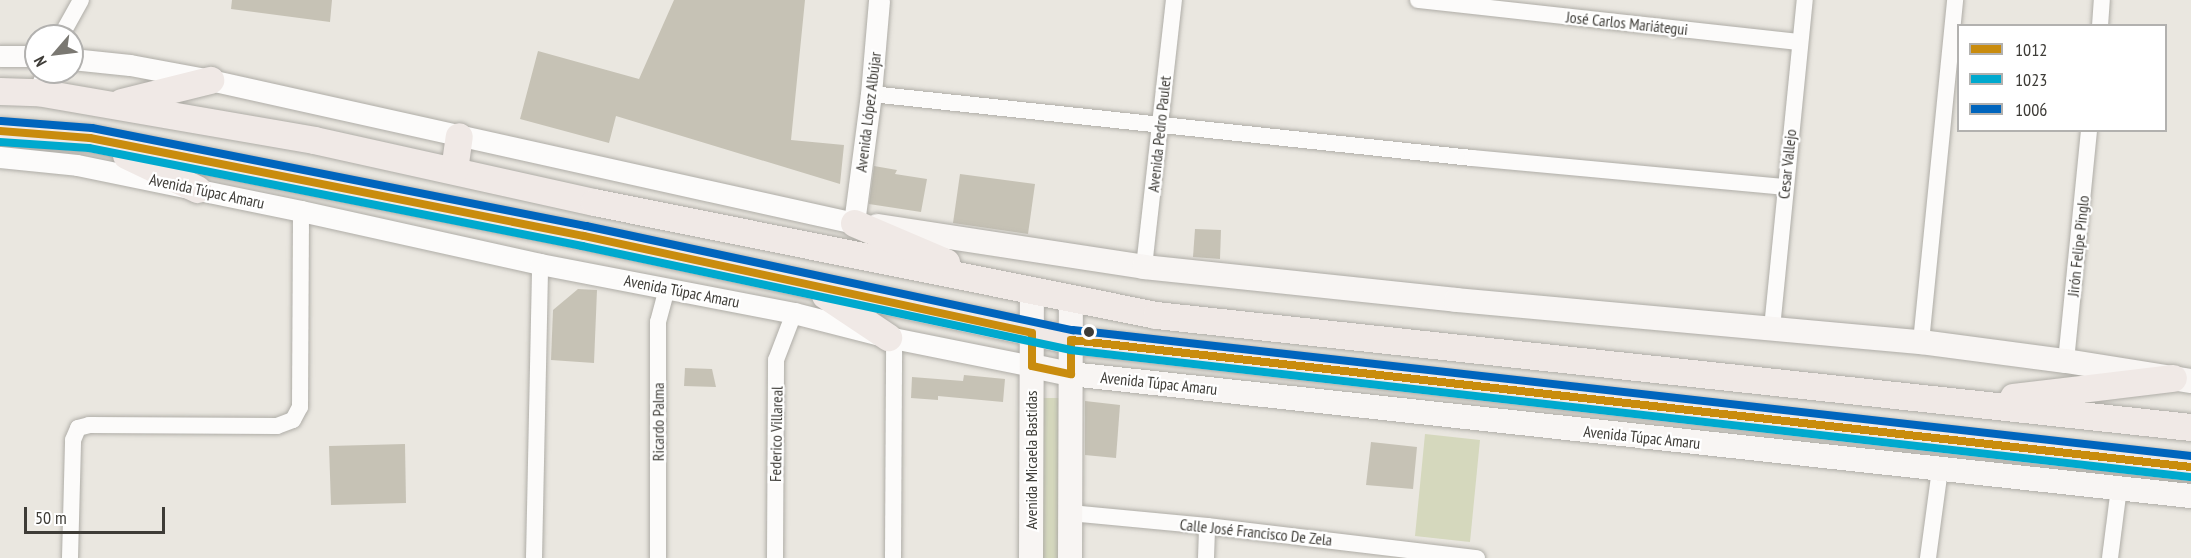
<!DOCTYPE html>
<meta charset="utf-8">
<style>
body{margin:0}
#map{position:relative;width:2191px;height:558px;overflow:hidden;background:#eae7e0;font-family:"PT Sans Narrow",sans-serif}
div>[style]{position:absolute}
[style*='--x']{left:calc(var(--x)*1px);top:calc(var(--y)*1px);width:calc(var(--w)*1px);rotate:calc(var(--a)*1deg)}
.green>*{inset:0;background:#d5d8bd}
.building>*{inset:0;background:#c6c2b5}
.roads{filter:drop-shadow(0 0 2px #afada7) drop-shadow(0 0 2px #afada7)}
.minor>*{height:16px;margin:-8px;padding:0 8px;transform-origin:8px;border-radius:8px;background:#fcfbfa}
.tertiary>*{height:21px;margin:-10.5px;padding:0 10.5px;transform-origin:10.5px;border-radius:10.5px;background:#fcfbfa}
.secondary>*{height:24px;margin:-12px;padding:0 12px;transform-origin:12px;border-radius:12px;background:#f8f5f3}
.trunk>*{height:27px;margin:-13.5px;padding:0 13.5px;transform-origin:13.5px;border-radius:13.5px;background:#f0e9e6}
.bus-1>*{height:8px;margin:-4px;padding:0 4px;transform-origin:4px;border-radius:4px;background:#c98c0e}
.bus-2>*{height:8px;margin:-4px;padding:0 4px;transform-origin:4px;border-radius:4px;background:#00a9ce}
.bus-3>*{height:8px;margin:-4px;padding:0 4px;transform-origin:4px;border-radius:4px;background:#0065bd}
.dots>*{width:16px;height:16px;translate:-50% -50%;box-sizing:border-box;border:3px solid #fff;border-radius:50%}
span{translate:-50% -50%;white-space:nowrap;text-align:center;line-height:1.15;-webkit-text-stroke:4.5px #fff;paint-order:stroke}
.street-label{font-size:16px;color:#3e3c37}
.legend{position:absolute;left:1957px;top:24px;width:210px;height:108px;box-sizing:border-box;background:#fff;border:2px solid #b2b1af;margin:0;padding:8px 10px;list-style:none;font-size:18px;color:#3e3c37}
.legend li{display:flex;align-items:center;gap:12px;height:30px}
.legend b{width:30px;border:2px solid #b2b1af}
.north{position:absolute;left:24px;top:24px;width:60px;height:60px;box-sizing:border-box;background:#fff;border:2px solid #b2b1af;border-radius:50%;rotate:242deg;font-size:16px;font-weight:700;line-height:24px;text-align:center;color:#3e3c37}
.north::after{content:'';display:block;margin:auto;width:21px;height:27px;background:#7a7872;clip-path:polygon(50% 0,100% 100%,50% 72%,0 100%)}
.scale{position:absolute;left:24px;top:507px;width:141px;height:27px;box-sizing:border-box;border:3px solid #3e3c37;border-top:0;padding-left:8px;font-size:18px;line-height:21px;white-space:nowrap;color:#3e3c37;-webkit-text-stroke:4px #fff;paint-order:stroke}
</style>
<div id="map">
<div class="green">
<i style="clip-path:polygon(1041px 398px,1062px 398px,1060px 558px,1040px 558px)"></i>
<i style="clip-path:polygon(1425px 434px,1480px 440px,1470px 542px,1415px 536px)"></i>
</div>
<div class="building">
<i style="clip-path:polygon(232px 0,332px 0,330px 22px,231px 9px)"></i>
<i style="clip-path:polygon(674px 0,805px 0,791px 140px,844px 145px,840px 184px,616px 116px,609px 143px,520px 119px,538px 51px,639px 79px)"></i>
<i style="clip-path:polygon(874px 166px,897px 170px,895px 174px,927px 179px,921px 212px,869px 204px)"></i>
<i style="clip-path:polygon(960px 174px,1035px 184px,1028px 234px,953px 223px)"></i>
<i style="clip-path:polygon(1195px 229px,1221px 230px,1220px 259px,1193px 257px)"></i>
<i style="clip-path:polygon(578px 289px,597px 290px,594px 363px,551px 360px,553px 310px)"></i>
<i style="clip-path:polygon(685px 368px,712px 369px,716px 387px,684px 386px)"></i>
<i style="clip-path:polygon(964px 375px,1005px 379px,1003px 402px,938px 396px,938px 400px,911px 398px,912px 377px,963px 381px)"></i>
<i style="clip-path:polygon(1085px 401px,1120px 405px,1116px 458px,1085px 455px)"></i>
<i style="clip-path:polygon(1371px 442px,1417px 447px,1413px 489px,1366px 485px)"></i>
<i style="clip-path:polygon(405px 444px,406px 503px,331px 505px,329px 446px)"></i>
</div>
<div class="roads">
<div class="minor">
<i style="--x:1418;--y:0;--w:384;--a:6.3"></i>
<i style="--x:2100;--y:26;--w:26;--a:-86"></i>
<i style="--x:61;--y:36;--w:41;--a:-60.9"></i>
<i style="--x:37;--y:92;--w:22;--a:-68"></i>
<i style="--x:871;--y:94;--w:604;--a:6.08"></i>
<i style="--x:1472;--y:158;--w:313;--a:5.3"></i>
<i style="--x:1144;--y:267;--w:269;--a:-83.6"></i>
<i style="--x:1772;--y:328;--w:330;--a:-84.3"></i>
<i style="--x:1921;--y:342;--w:344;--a:-84.3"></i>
<i style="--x:2066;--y:361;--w:232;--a:-84.3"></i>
<i style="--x:1070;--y:513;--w:138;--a:5.4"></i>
<i style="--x:1207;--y:526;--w:272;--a:6.8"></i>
<i style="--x:70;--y:558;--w:118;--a:-88.5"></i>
<i style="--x:73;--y:440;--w:13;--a:-67"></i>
<i style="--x:78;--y:428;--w:11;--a:-15"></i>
<i style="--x:89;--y:425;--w:188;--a:0.3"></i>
<i style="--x:277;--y:426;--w:17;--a:-21"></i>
<i style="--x:293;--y:420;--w:15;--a:-62"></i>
<i style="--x:300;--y:407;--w:196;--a:-89.7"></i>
<i style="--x:534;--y:558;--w:294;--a:-88.8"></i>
<i style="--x:658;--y:558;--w:236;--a:-90"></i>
<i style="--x:658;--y:322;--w:35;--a:-75"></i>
<i style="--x:775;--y:558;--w:198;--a:-89.7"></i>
<i style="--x:776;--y:360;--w:50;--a:-69"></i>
<i style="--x:893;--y:558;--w:219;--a:-89.7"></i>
<i style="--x:1206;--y:558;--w:32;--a:-88"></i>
<i style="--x:1928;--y:558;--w:90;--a:-82.3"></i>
<i style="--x:2110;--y:558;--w:71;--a:-82.7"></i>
</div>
<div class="tertiary">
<i style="--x:0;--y:56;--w:36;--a:0"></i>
<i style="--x:72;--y:59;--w:58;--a:5.9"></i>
<i style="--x:130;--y:65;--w:81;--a:10.6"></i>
<i style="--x:210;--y:80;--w:660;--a:12.52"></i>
<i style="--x:854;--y:223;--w:130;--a:-82.5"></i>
<i style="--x:871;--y:94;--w:94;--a:-85.1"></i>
<i style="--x:0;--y:157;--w:77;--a:5.9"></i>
<i style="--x:77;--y:165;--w:229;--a:11.6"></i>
<i style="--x:301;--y:211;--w:245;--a:12.5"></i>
<i style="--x:540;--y:264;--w:259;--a:10.9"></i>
<i style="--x:794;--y:313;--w:97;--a:14.3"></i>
<i style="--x:888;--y:337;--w:147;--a:11.4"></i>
</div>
<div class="secondary">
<i style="--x:877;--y:226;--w:270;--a:8.7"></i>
<i style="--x:1144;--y:267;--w:314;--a:6"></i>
<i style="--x:1456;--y:300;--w:467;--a:5.2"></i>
<i style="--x:1921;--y:342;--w:146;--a:7.5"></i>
<i style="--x:2066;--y:361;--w:127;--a:9.1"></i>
<i style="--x:1032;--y:366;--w:40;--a:12"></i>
<i style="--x:1071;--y:374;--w:1127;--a:6.22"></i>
<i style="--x:1031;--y:558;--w:267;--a:-89.8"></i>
<i style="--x:1070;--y:558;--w:259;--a:-89.8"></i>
</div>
<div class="trunk">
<i style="--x:0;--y:91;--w:37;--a:2"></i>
<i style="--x:37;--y:92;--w:281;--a:9.8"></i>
<i style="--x:314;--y:140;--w:287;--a:12.5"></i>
<i style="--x:594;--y:202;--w:573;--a:11.37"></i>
<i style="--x:1156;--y:315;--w:1041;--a:6.18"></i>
<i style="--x:121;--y:102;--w:92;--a:-13.9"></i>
<i style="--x:0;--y:131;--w:90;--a:4.4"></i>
<i style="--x:90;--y:138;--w:504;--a:11.22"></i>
<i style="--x:584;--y:236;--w:498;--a:12.1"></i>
<i style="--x:1071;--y:340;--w:1127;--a:6.47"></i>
<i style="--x:126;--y:155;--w:79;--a:25.6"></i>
<i style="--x:454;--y:170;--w:34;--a:-82"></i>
<i style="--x:854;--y:223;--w:100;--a:23"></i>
<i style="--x:825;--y:295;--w:76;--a:33.7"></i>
<i style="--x:2013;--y:397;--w:161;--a:-6.8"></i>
</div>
</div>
<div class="bus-1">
<i style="--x:0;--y:131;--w:90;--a:4.4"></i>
<i style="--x:90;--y:138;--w:504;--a:11.22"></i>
<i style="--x:584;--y:236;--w:458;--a:12.2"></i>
<i style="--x:1032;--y:333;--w:33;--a:90"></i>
<i style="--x:1032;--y:366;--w:40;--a:12"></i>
<i style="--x:1071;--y:374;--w:34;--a:-90"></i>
<i style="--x:1071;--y:340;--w:1127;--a:6.47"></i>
</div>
<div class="bus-2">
<i style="--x:0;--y:142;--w:89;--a:3.9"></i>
<i style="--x:89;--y:148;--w:503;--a:11.24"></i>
<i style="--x:582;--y:246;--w:499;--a:12"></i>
<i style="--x:1070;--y:350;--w:1127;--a:6.47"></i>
</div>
<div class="bus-3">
<i style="--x:1;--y:121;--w:91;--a:4.4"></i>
<i style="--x:92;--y:128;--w:504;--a:11.22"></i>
<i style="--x:586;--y:226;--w:498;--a:12.1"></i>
<i style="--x:1073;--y:330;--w:1125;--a:6.43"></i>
</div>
<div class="dots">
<i style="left:1089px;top:332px;background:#3e3c37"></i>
</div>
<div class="street-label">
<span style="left:1627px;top:23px;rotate:6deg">José Carlos Mariátegui</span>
<span style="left:868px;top:112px;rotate:-83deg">Avenida López Albújar</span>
<span style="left:1159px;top:134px;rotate:-84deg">Avenida Pedro Paulet</span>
<span style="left:1787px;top:164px;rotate:-84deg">Cesar Vallejo</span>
<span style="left:207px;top:191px;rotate:12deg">Avenida Túpac Amaru</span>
<span style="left:2078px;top:246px;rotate:-84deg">Jirón Felipe Pinglo</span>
<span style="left:682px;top:291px;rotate:11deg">Avenida Túpac Amaru</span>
<span style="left:1159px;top:383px;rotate:6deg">Avenida Túpac Amaru</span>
<span style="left:658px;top:422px;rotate:-90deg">Ricardo Palma</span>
<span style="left:776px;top:434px;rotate:-89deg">Federico Villareal</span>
<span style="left:1642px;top:437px;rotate:6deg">Avenida Túpac Amaru</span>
<span style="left:1031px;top:460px;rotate:-90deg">Avenida Micaela Bastidas</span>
<span style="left:1256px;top:532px;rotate:6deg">Calle José Francisco De Zela</span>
</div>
<ul class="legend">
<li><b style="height:8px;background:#c98c0e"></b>1012</li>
<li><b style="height:8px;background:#00a9ce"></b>1023</li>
<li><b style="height:8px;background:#0065bd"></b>1006</li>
</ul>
<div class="north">N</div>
<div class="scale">50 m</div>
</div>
